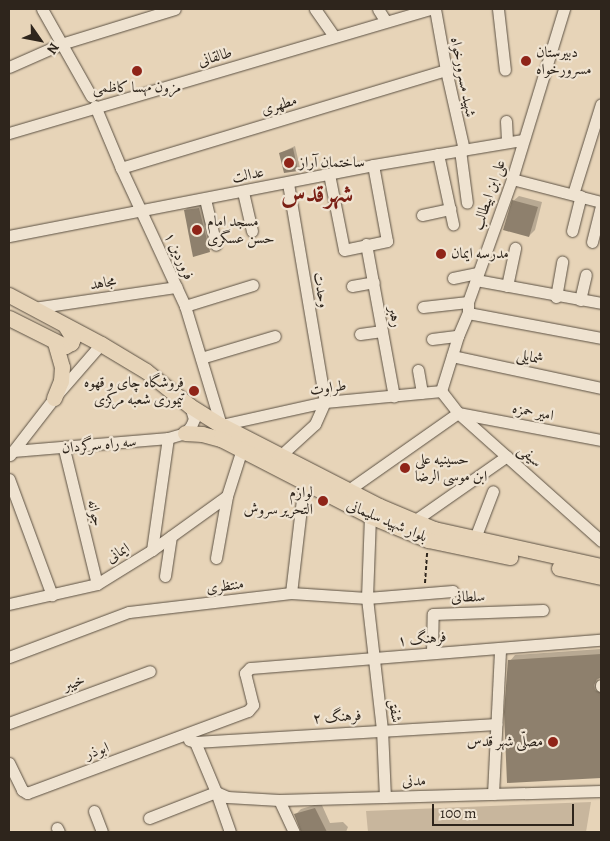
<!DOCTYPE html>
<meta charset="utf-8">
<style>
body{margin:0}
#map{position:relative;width:610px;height:841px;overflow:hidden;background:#e7d4b8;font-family:Alegreya,Amiri,serif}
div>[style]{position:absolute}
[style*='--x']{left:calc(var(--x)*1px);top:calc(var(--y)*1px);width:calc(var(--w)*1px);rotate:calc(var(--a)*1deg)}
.green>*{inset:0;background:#c8b69d}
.shadow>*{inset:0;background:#0003}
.building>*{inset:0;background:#8e806d}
.path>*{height:2px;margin-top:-1px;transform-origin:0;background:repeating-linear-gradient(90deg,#2e251c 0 4px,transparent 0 6.5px)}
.roads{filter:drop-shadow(0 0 1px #5c5143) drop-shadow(0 0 1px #5c5143)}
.minor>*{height:11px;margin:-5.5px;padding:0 5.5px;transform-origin:5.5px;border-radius:5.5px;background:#efe3d1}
.major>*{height:15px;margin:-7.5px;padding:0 7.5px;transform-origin:7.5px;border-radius:7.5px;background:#e7d4b8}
.dots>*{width:14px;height:14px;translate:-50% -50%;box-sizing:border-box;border:2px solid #efe3d1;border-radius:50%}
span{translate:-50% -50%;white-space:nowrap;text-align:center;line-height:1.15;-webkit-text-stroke:4.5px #efe3d1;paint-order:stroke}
.poi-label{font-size:15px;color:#2e251c}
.left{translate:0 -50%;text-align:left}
.right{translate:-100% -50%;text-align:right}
.street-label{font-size:15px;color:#2e251c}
.town-label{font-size:25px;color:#7a1f14;font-weight:700}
.frame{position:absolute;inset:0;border:10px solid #2e251c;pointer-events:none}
.north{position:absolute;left:15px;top:15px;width:50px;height:50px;-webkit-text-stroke:4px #efe3d1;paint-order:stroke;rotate:123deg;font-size:14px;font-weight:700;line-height:20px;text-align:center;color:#2e251c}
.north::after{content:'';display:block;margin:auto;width:18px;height:22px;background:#2e251c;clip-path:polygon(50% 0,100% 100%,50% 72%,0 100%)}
.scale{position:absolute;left:432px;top:804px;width:142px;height:22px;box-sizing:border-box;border:2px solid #2e251c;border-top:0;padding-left:6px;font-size:15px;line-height:18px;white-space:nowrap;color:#2e251c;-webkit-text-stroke:4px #efe3d1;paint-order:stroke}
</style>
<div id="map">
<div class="green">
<i style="clip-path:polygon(591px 802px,586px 832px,368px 832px,366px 811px)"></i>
</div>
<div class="shadow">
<i style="clip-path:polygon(295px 146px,300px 168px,298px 170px,280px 153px)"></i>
<i style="clip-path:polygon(519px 196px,542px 202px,535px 230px,529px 236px,513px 201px)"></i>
<i style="clip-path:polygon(205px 203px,215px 246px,209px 251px,185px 210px,191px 205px)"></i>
<i style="clip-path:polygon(601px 649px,601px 677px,599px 677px,598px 681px,601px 685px,601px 777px,576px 777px,510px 661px,515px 655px)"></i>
<i style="clip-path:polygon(321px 803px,330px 823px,343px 822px,348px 827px,346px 832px,302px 832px,295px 815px,301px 809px)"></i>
</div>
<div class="building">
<i style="clip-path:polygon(293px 148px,298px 171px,284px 173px,279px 153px)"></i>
<i style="clip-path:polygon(512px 200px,538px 207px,529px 237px,503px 230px)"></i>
<i style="clip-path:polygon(199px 208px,210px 252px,193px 257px,184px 210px)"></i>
<i style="clip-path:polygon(601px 654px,601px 678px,597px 679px,594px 685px,595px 690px,601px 693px,601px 778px,507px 783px,504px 712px,508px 660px)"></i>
<i style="clip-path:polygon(315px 808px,327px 832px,301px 832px,294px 814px)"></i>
</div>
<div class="path">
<i style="--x:425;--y:583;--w:32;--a:-86"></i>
</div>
<div class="roads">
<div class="minor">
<i style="--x:42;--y:9;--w:100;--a:60.6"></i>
<i style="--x:315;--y:9;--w:33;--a:55"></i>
<i style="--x:378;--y:9;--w:13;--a:58"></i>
<i style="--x:435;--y:9;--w:62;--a:79.8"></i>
<i style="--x:446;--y:70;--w:82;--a:77.3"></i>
<i style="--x:498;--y:9;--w:61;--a:83.5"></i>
<i style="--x:9;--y:67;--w:57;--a:-23.9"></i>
<i style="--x:61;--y:44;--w:119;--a:-17.1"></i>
<i style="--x:95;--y:106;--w:67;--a:67.2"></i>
<i style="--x:121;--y:168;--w:152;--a:65.1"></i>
<i style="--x:185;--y:306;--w:124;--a:73.2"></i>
<i style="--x:221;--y:425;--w:107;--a:-12.5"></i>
<i style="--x:325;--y:402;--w:117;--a:-5.4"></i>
<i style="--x:506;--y:121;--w:21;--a:87"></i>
<i style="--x:9;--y:133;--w:438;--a:-16.4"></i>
<i style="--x:460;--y:150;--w:53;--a:82.5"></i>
<i style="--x:438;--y:154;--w:72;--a:77.9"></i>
<i style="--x:121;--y:168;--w:339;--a:-16.8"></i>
<i style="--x:329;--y:174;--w:77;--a:78.8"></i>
<i style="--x:344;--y:250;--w:44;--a:-11.8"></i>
<i style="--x:387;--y:241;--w:77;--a:-100.4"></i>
<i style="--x:512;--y:179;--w:92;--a:14.5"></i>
<i style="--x:243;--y:192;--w:40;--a:77"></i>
<i style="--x:573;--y:194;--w:94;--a:-72.7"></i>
<i style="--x:205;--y:199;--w:47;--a:76.6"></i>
<i style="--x:422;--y:215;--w:29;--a:-12"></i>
<i style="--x:572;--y:231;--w:36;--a:-76"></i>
<i style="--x:9;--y:236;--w:371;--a:-11"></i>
<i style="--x:373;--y:165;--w:151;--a:-9.5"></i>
<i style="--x:592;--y:242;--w:36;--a:-76"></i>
<i style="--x:366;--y:244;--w:155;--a:79.6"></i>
<i style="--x:453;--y:278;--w:25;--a:-12"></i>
<i style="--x:476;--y:280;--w:127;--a:10.4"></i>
<i style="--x:352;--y:286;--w:22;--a:-10"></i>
<i style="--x:507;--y:286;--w:39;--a:-78"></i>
<i style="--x:556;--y:297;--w:36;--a:-80"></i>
<i style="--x:580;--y:300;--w:26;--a:-77"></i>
<i style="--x:185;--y:306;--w:71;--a:-17.2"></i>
<i style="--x:423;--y:307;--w:45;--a:-6.3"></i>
<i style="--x:34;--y:308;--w:144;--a:-8.4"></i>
<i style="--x:468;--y:313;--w:135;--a:10.6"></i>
<i style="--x:360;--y:334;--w:22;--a:-8"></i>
<i style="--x:432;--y:339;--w:26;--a:-7"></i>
<i style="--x:452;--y:356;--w:152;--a:12.1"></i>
<i style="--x:201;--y:358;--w:77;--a:-16.6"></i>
<i style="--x:418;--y:370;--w:23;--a:80"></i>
<i style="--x:441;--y:391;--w:58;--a:-72.8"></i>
<i style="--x:458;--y:336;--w:25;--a:-67"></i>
<i style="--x:468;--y:313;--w:11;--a:-90"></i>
<i style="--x:468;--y:302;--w:131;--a:-70.3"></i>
<i style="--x:512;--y:179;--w:178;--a:-73"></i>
<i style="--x:441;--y:391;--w:28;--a:52"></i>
<i style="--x:458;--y:413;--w:192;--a:41.8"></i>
<i style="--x:64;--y:449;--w:139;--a:76.3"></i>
<i style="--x:13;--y:451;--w:156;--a:-4.8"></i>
<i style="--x:168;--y:438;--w:18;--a:-16"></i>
<i style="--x:185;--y:433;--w:9;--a:-49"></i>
<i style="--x:191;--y:426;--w:8;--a:-67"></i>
<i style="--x:194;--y:419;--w:14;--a:-107"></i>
<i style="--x:10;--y:455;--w:72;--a:-52.3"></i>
<i style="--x:54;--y:398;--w:72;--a:-49"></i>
<i style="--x:280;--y:456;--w:47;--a:-42.4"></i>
<i style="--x:315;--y:424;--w:24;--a:-66"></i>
<i style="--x:325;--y:402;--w:222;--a:-99.6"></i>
<i style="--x:9;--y:479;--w:124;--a:69.7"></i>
<i style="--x:347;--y:491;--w:136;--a:-35.1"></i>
<i style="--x:458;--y:413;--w:146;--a:10.7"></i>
<i style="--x:370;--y:516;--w:82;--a:92.1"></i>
<i style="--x:367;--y:598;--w:132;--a:83.5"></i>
<i style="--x:382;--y:729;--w:68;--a:87.5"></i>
<i style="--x:414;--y:521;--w:113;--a:-35"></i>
<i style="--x:475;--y:538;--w:50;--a:-69"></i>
<i style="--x:152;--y:550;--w:113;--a:-81.9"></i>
<i style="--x:216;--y:558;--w:63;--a:-79.9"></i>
<i style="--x:227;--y:496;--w:49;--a:-72.3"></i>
<i style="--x:165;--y:576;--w:40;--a:-81.5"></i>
<i style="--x:291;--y:593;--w:112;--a:-83.3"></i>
<i style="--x:9;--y:604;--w:90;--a:-12.8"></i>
<i style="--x:97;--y:584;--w:65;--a:-31.7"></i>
<i style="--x:152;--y:550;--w:92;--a:-35.8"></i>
<i style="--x:432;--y:653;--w:39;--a:-89"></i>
<i style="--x:433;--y:614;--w:110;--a:-2.1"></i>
<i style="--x:9;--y:657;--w:128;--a:-20.6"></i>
<i style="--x:129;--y:612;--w:163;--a:-6.7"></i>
<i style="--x:291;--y:593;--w:76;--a:3.8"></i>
<i style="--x:367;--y:598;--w:86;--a:-4.7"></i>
<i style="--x:601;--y:686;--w:1;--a:-90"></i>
<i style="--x:9;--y:723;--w:150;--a:-20.2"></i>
<i style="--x:189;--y:740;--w:6;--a:18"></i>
<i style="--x:195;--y:742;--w:302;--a:-3.4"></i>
<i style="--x:195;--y:742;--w:54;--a:67.2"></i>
<i style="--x:216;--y:792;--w:12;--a:24"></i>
<i style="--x:227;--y:797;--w:52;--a:3.3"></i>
<i style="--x:279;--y:800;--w:322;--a:-1.6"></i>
<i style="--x:9;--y:763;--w:30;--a:64"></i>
<i style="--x:22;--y:790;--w:6;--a:31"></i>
<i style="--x:27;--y:793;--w:236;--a:-20.4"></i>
<i style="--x:248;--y:711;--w:8;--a:-50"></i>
<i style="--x:253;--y:705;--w:33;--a:-104"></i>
<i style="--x:245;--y:673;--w:7;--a:-45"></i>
<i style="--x:250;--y:668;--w:352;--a:-4.6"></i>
<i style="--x:493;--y:794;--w:145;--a:-87.2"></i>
<i style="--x:279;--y:800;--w:35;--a:65"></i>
<i style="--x:94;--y:811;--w:22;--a:69"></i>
<i style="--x:149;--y:818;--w:72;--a:-21.2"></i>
<i style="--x:216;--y:792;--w:42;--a:70.7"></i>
<i style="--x:57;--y:828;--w:4;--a:63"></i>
</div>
<div class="major">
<i style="--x:9;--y:295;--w:104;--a:28"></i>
<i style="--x:101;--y:344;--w:52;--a:31"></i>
<i style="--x:146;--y:371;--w:56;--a:38.5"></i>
<i style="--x:190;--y:406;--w:36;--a:32"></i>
<i style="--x:221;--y:425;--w:178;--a:27.1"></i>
<i style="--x:379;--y:506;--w:60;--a:22.7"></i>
<i style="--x:434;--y:529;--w:171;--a:12.5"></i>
<i style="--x:9;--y:318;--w:63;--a:26.6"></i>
<i style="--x:65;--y:346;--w:7;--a:-27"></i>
<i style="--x:71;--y:343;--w:5;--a:-68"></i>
<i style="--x:73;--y:338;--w:13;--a:-122"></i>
<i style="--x:54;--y:398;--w:18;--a:-68"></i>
<i style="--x:61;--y:381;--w:14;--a:-86"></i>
<i style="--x:62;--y:367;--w:26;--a:-106"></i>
<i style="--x:185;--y:433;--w:17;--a:3"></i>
<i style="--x:202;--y:434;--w:20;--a:15"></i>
<i style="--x:221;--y:439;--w:168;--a:27.3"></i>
<i style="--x:370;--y:516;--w:63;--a:22.5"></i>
<i style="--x:428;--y:540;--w:84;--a:11.7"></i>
<i style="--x:559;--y:568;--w:43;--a:12.1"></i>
</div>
</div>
<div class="dots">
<i style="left:526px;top:61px;background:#8f2418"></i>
<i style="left:137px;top:71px;background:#8f2418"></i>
<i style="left:289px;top:163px;background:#8f2418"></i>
<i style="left:197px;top:230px;background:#8f2418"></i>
<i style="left:441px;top:254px;background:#8f2418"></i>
<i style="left:194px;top:391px;background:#8f2418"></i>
<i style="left:405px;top:468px;background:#8f2418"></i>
<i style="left:323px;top:501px;background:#8f2418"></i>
<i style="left:553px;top:742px;background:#8f2418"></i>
</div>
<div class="poi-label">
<span class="left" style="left:536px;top:61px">دبیرستان<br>مسرورخواه</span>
<span style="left:137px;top:88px">مزون مهسا کاظمی</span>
<span class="left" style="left:299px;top:163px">ساختمان آراز</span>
<span class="left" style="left:207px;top:230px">مسجد امام<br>حسن عسگری</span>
<span class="left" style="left:451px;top:254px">مدرسه ایمان</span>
<span class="right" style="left:184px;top:391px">فروشگاه چای و قهوه<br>تیموری شعبه مرکزی</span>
<span class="left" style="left:415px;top:468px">حسینیه علی<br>ابن موسی الرضا</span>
<span class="right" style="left:313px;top:501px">لوازم<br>التحریر سروش</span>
<span class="right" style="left:543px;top:742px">مصلّی شهر قدس</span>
</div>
<div class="street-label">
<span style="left:215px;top:57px;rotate:-16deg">طالقانی</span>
<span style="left:463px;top:77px;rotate:79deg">شهید مسرورخواه</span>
<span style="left:279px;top:105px;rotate:-17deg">مطهری</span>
<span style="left:248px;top:175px;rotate:-11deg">عدالت</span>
<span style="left:489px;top:195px;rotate:-71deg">علی ابن ابیطالب</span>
<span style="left:179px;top:256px;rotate:65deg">فروردین ۱</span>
<span style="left:103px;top:283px;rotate:-9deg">مجاهد</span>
<span style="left:321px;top:290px;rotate:80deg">وحدت</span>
<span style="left:395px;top:317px;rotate:80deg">رهبر</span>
<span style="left:530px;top:357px;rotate:12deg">شمایلی</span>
<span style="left:328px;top:388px;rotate:-8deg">طراوت</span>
<span style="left:533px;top:412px;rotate:11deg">امیر حمزه</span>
<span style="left:99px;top:445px;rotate:-5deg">سه راه سرگردان</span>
<span style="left:530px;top:456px;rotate:42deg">سیفی</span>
<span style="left:95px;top:513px;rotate:76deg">جوانه</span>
<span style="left:387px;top:521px;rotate:23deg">بلوار شهید سلیمانی</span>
<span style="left:118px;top:553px;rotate:-31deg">ایمانی</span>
<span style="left:225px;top:586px;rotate:-7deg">منتظری</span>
<span style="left:468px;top:597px;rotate:-1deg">سلطانی</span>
<span style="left:422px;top:639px;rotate:-5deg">فرهنگ ۱</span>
<span style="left:74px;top:683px;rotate:-20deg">خیبر</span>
<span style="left:395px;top:711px;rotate:82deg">شفق</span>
<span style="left:337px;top:717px;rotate:-4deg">فرهنگ ۲</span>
<span style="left:97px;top:751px;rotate:-20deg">ابوذر</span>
<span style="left:414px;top:781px;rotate:-1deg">مدنی</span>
</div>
<div class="town-label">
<span style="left:317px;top:194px">شهرقدس</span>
</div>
<div class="frame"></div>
<div class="north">N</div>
<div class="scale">100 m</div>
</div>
